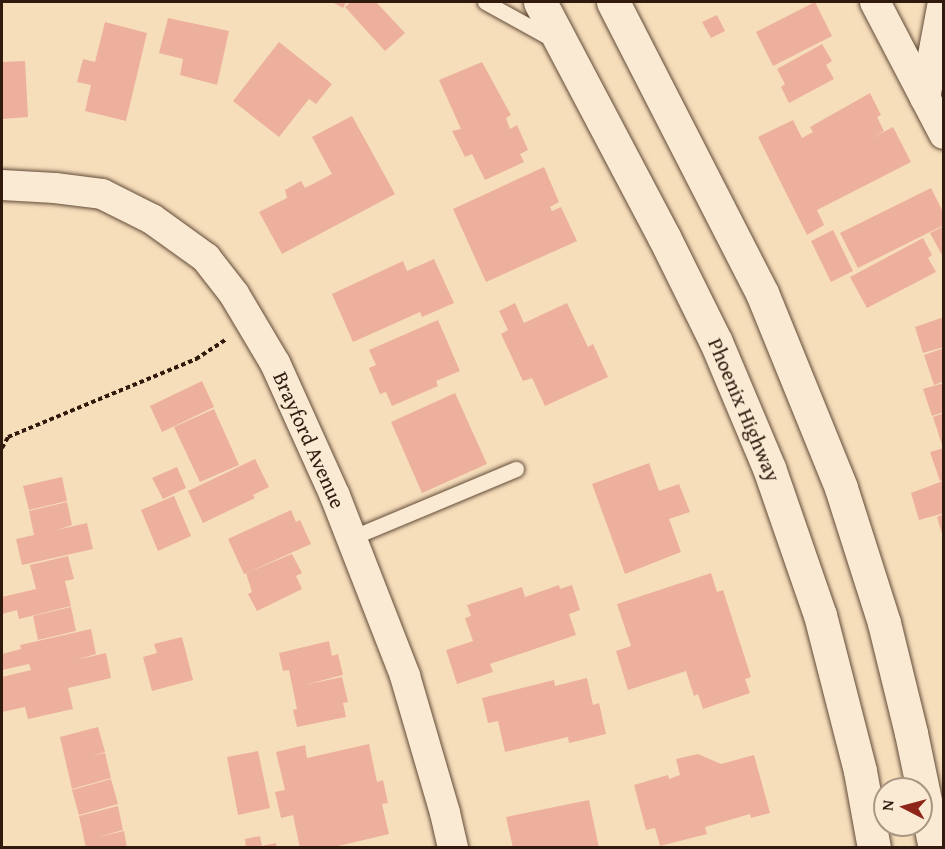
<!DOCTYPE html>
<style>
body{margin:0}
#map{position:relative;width:945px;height:849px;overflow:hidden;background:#f7debb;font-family:"Gentium Book Plus",serif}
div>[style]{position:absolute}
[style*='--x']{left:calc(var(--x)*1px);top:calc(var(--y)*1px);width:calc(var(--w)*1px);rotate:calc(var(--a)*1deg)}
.building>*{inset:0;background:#ecb09c}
.path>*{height:4px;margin-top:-2px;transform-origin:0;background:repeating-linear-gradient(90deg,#301a0e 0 4.5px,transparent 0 7.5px)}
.roads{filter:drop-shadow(0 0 2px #624b39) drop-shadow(0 0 2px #624b39)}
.service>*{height:15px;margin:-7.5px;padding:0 7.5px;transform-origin:7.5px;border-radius:7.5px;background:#faead3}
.minor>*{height:30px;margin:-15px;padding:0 15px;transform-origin:15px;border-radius:15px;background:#faead3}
.secondary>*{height:33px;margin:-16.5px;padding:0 16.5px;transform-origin:16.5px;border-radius:16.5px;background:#faead3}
span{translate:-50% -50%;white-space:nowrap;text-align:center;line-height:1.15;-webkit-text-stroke:4.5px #faead3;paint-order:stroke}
.street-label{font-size:21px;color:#301a0e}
.frame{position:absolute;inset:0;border:3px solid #301a0e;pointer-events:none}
.north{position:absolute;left:873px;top:777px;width:60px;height:60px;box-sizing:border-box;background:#faead3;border:2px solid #a99784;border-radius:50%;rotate:276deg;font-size:16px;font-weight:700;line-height:24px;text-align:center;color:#301a0e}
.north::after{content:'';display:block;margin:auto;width:21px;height:27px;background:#8f2418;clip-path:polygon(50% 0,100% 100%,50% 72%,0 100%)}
</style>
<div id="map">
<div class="building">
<i style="clip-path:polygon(332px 2px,346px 2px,343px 8px)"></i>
<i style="clip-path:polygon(351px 2px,376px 2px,405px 33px,385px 51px,345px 7px)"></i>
<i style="clip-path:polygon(815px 2px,832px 36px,773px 66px,756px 32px)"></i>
<i style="clip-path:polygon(717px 15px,725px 31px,711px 38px,702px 22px)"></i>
<i style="clip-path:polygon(168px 18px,229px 31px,217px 85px,180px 75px,183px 59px,159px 53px)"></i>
<i style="clip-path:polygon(105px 22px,147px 33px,126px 121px,85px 111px,91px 85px,77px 82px,83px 59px,95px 62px)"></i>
<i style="clip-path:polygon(279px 42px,332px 84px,316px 104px,309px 99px,279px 137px,233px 101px)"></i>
<i style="clip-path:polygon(822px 44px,832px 61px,826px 65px,834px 79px,789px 103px,781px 87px,785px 84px,777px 69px)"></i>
<i style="clip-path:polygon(25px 61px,28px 117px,2px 119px,2px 62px)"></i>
<i style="clip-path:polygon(482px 62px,511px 115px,506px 118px,510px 129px,517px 125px,528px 150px,520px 154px,524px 162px,485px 180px,472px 154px,465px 157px,452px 131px,461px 129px,439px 80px)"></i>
<i style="clip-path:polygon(870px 93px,881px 115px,877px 117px,884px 131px,870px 139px,893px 127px,911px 162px,817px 210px,824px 225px,807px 235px,758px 137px,793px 120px,802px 138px,813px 132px,810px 127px)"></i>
<i style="clip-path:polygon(352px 116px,395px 194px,282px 254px,259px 212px,287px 198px,285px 190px,301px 181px,305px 188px,332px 174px,312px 137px)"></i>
<i style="clip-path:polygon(544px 167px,559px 202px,550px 207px,552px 211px,561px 207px,577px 241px,486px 282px,453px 209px)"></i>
<i style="clip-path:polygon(931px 188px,944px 214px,944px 225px,858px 268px,840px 233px)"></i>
<i style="clip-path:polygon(944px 226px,944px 259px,930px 233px)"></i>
<i style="clip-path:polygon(833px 230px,853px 271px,831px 282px,811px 241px)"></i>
<i style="clip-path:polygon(923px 238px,932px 255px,928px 258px,936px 272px,867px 308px,850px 277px)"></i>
<i style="clip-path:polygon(434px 259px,454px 303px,422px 317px,420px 312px,353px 342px,332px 294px,403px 261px,407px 271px)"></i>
<i style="clip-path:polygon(515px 303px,524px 323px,567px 303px,588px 347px,593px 344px,608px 377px,545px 406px,532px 378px,523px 381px,501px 334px,508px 330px,499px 311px)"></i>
<i style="clip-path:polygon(944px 317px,944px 347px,923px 353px,915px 327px)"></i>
<i style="clip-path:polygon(438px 320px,460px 371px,436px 381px,438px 386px,392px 406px,386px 392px,380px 394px,369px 368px,376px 365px,369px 350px)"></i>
<i style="clip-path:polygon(944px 348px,944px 381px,934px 385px,924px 355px)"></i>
<i style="clip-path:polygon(202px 381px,214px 407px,162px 432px,150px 406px)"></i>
<i style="clip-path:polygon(944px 383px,944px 412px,932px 416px,923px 389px)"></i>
<i style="clip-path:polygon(455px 393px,487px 464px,422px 493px,391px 422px)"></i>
<i style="clip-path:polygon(214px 409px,239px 465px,200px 482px,174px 427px)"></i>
<i style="clip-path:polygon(944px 413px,944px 448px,943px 448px,933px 417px)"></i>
<i style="clip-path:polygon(944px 448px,944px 480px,940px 481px,930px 452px)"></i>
<i style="clip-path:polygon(255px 459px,269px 487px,253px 495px,255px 498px,203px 523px,188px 491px)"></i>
<i style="clip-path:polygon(649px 463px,659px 491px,679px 484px,690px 512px,669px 519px,681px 552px,625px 574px,592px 484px)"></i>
<i style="clip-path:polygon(177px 467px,186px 488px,163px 499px,152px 478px)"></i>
<i style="clip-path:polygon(62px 477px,67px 501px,29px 510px,23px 486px)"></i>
<i style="clip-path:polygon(943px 481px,944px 513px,919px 520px,911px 493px)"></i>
<i style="clip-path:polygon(174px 496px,191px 536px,158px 551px,141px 510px)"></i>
<i style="clip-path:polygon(67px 502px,72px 525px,57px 530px,87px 523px,93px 549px,22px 565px,16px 539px,34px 535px,29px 511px)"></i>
<i style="clip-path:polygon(291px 510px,296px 522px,300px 520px,311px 544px,244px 574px,228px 539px)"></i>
<i style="clip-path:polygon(944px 514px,944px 537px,943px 537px,937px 517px)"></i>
<i style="clip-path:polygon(292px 554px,302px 573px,296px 576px,302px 589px,257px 611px,248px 594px,252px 592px,246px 573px)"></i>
<i style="clip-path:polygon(68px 556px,74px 579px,65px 581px,71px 606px,19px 619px,17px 610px,2px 614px,2px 597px,36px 589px,30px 565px)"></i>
<i style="clip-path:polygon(711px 573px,717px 592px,723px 590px,751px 677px,745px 679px,750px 693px,703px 709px,698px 694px,694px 696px,686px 671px,628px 690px,616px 651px,631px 646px,617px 604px)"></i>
<i style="clip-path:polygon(559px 585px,560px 589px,572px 585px,580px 610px,569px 614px,576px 635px,490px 664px,493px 672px,457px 684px,446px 650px,473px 641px,465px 618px,471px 616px,467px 605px,522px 587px,525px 597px)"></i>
<i style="clip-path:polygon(71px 607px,76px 631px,38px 640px,33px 616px)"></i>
<i style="clip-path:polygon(91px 629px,96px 654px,76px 660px,106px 653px,111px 678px,68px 688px,73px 709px,28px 719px,25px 707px,2px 712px,2px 677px,31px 670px,29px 664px,2px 670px,2px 654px,21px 649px,20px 645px)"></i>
<i style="clip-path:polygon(182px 637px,193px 680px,152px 691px,143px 657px,157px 653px,154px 644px)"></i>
<i style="clip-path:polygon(329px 641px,332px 656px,338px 654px,343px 675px,304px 685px,342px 677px,348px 702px,343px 703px,346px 717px,297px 727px,293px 710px,297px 709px,289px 670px,283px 671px,279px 653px)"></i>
<i style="clip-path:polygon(587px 678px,593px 705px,599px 703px,606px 734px,569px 743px,568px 737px,505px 752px,498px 721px,488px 723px,482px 698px,554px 680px,555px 686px)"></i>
<i style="clip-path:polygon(98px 727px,105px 752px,91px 756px,105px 753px,111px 778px,72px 789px,60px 737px)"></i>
<i style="clip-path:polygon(369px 744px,377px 782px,383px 780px,388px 803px,382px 804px,389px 834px,330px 848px,300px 848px,293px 815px,281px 818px,275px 792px,285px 790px,276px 752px,305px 745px,307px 758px)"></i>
<i style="clip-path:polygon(258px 751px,270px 808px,238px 815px,227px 757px)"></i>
<i style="clip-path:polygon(698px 754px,721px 764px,754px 755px,770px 813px,751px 818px,750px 814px,705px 827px,707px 834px,660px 846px,655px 828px,646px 830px,634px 785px,668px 775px,669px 779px,680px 775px,676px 759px)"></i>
<i style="clip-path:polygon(111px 779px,118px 804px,79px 815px,72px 790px)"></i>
<i style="clip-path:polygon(589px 800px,599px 848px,513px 848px,506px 817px)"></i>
<i style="clip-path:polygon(118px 806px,123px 830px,98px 837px,124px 831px,127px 848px,86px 848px,79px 816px)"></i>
<i style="clip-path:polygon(260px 836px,262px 846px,276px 843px,277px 848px,246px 848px,245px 839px)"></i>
</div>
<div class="path">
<i style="--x:2;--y:448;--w:13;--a:-61"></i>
<i style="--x:8;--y:437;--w:204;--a:-22.5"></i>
<i style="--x:196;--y:359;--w:35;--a:-33"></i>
</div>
<div class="roads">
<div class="service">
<i style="--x:485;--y:2;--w:79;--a:28.8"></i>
<i style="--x:351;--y:538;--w:179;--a:-22.7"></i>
</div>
<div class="minor">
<i style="--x:875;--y:2;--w:149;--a:62.4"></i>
<i style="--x:925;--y:98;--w:98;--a:-79.4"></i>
<i style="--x:2;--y:185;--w:53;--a:3.2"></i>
<i style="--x:55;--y:188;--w:47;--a:7.3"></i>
<i style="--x:102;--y:194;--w:56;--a:26.6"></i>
<i style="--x:152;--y:219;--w:67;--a:35.8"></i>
<i style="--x:206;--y:258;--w:46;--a:52.1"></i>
<i style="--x:234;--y:294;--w:80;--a:59.3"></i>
<i style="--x:275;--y:363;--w:146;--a:65.7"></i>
<i style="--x:335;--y:496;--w:193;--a:68.7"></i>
<i style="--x:405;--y:676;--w:143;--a:73.7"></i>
<i style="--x:445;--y:813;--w:36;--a:77"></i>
</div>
<div class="secondary">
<i style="--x:540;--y:2;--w:266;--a:62.2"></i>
<i style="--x:664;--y:237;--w:117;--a:63.7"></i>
<i style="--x:716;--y:342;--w:137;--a:67.2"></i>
<i style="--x:769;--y:468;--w:156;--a:70.9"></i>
<i style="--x:820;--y:615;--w:161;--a:75.6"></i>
<i style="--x:860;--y:771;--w:78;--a:79.7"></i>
<i style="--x:613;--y:2;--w:327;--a:62.9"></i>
<i style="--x:762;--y:293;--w:210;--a:67.9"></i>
<i style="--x:841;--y:488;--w:142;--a:72.3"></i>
<i style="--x:884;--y:623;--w:113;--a:76.2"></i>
<i style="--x:911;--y:733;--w:117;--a:78.2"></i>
</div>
</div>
<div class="street-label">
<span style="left:744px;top:410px;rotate:67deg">Phoenix Highway</span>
<span style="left:309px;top:440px;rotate:66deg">Brayford Avenue</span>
</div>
<div class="frame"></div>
<div class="north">N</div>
</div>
